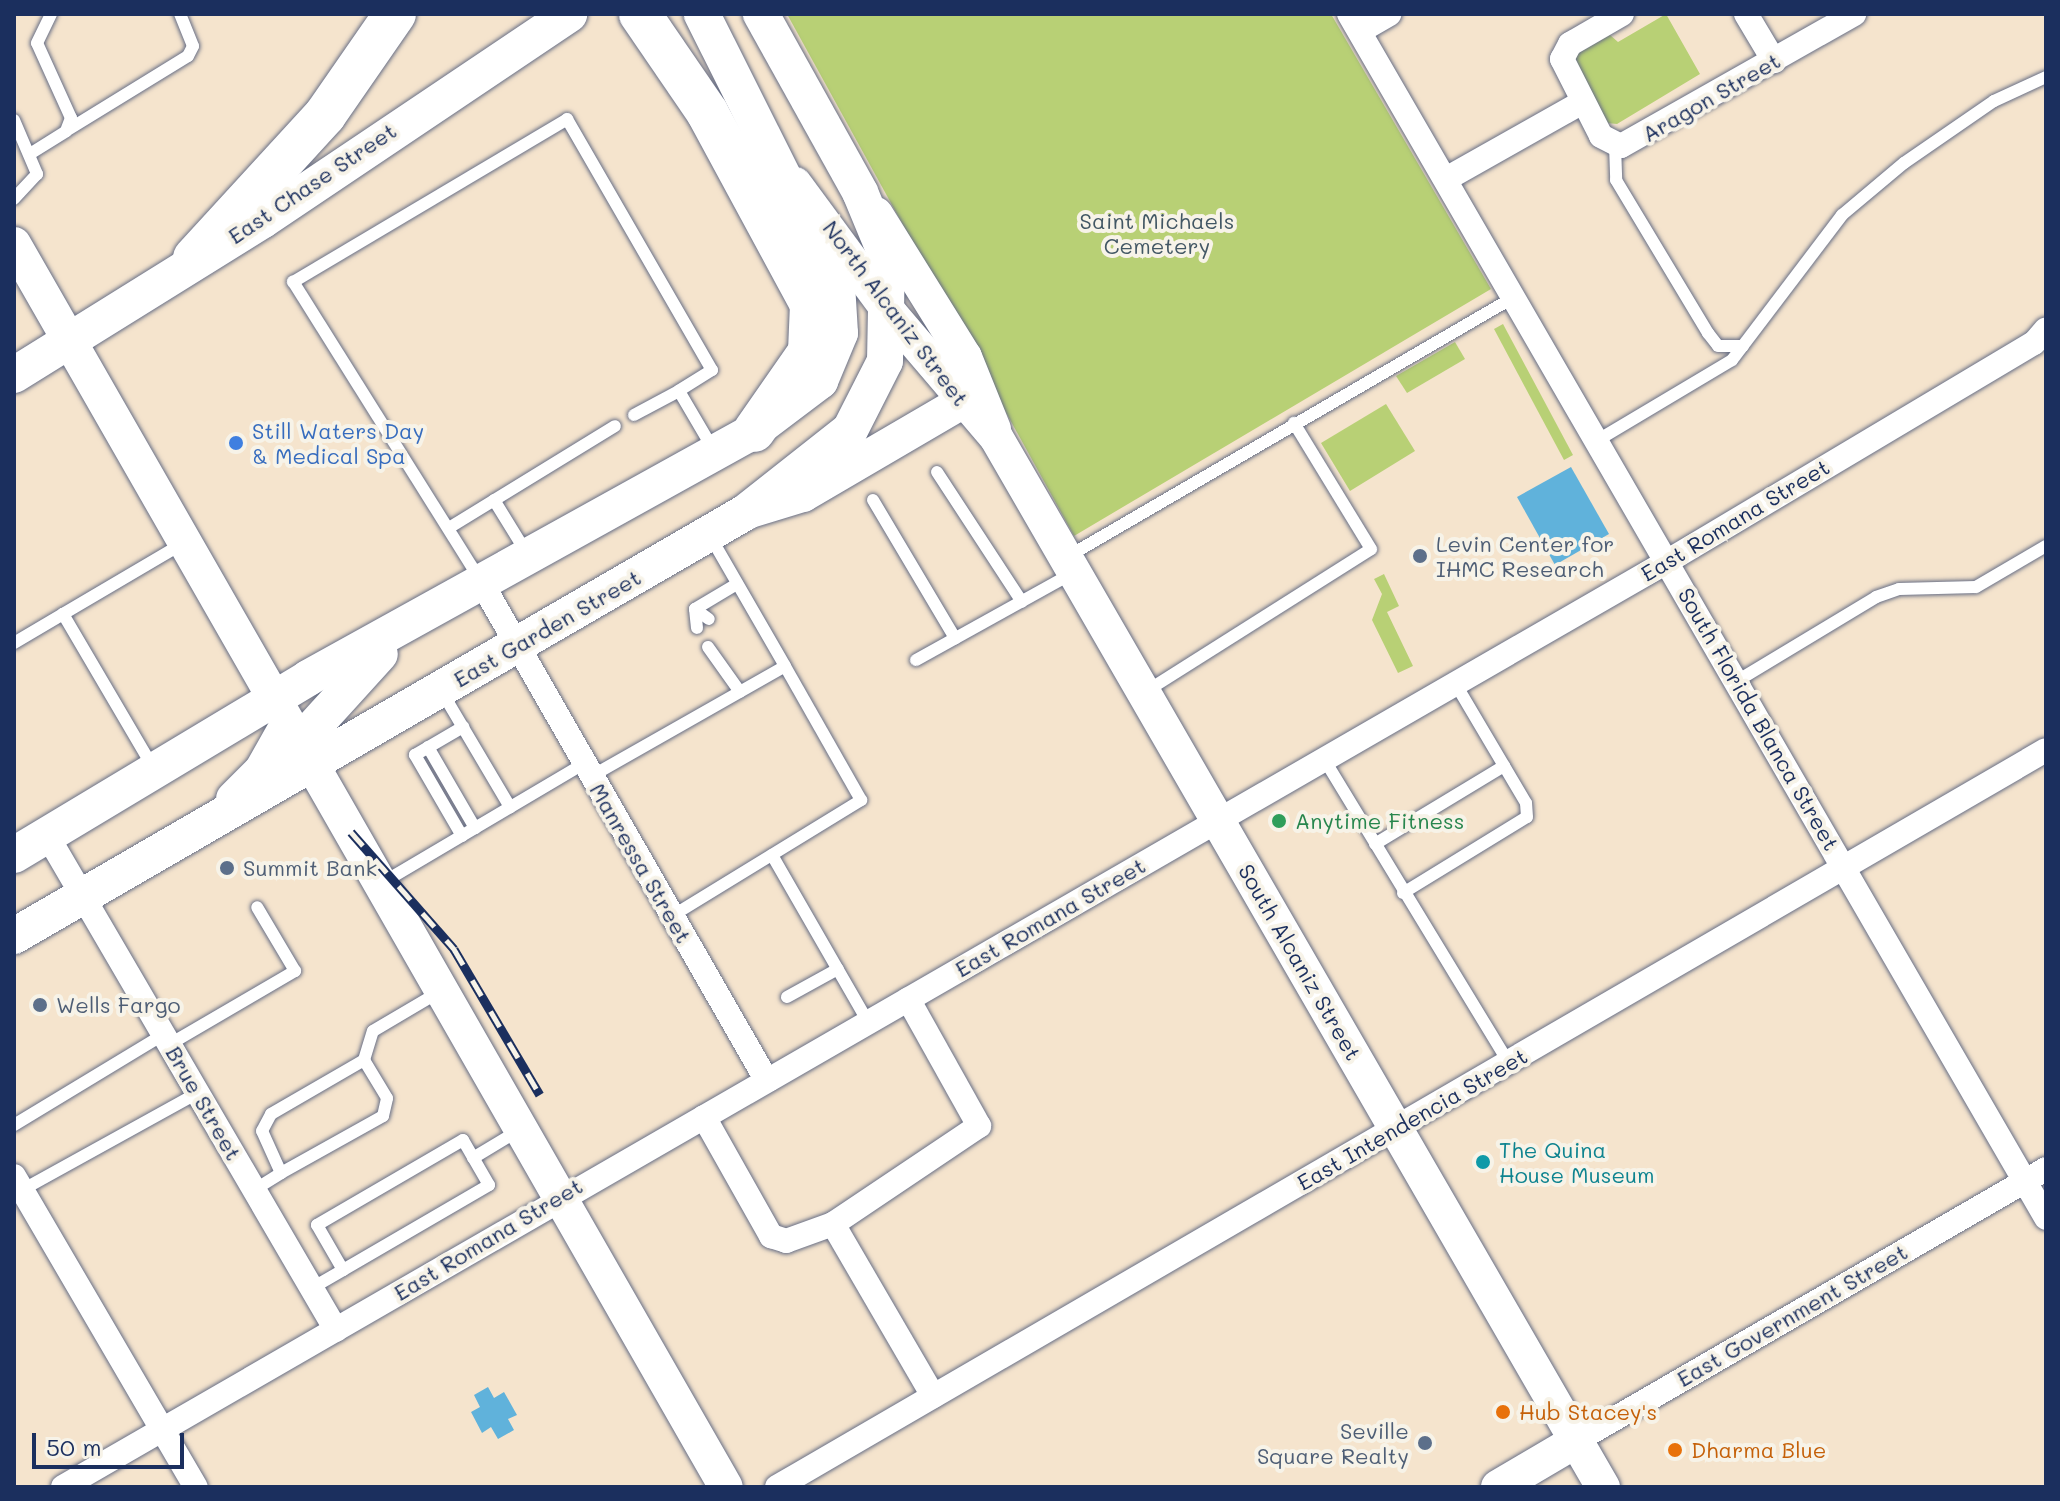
<!DOCTYPE html>
<style>
body{margin:0}
#map{position:relative;width:2060px;height:1501px;overflow:hidden;background:#f5e4cd;font-family:Mali,sans-serif}
div>[style]{position:absolute}
[style*='--x']{left:calc(var(--x)*1px);top:calc(var(--y)*1px);width:calc(var(--w)*1px);rotate:calc(var(--a)*1deg)}
.green>*{inset:0;background:#b8d075}
.water>*{inset:0;background:#60b2db}
.roads{filter:drop-shadow(0 0 2px #676e85) drop-shadow(0 0 2px #676e85)}
.lane>*{height:12px;margin:-6px;padding:0 6px;transform-origin:6px;border-radius:6px;background:#fff}
.street>*{height:24px;margin:-12px;padding:0 12px;transform-origin:12px;border-radius:12px;background:#fff}
.secondary>*{height:34px;margin:-17px;padding:0 17px;transform-origin:17px;border-radius:17px;background:#fff}
.primary>*{height:36px;margin:-18px;padding:0 18px;transform-origin:18px;border-radius:18px;background:#fff}
.highway>*{height:42px;margin:-21px;padding:0 21px;transform-origin:21px;border-radius:21px;background:#fff}
.rail>*{height:9px;margin-top:-4.5px;transform-origin:0;background:repeating-linear-gradient(90deg,#f7f3e8 0 18px,#1b2f5e 0 36px);box-sizing:border-box;border-block:2px solid #1b2f5e}
.dots>*{width:22px;height:22px;translate:-50% -50%;box-sizing:border-box;border:4px solid #f7f3e8;border-radius:50%}
span{translate:-50% -50%;white-space:nowrap;text-align:center;line-height:1.15;-webkit-text-stroke:8px #f7f3e8;paint-order:stroke}
.street-label{font-size:22px;color:#1b2f5e}
.park-label{font-size:22px;color:#425764}
.shop-label{font-size:22px;color:#366cbe}
.left{translate:0 -50%;text-align:left}
.service-label{font-size:22px;color:#4e5e75}
.right{translate:-100% -50%;text-align:right}
.leisure-label{font-size:22px;color:#27864d}
.culture-label{font-size:22px;color:#0d838f}
.food-label{font-size:22px;color:#c56008}
.frame{position:absolute;inset:0;border:16px solid #1b2f5e;pointer-events:none}
.scale{position:absolute;left:32px;top:1433px;width:152px;height:36px;box-sizing:border-box;border:4px solid #1b2f5e;border-top:0;padding-left:10px;font-size:24px;line-height:28px;white-space:nowrap;color:#1b2f5e;-webkit-text-stroke:6px #f7f3e8;paint-order:stroke}
</style>
<div id="map">
<div class="green">
<i style="clip-path:polygon(787px 14px,1331px 14px,1491px 289px,1074px 536px)"></i>
<i style="clip-path:polygon(1666px 14px,1700px 74px,1617px 124px,1607px 123px,1574px 67px,1577px 54px,1610px 35px,1618px 42px)"></i>
<i style="clip-path:polygon(1503px 324px,1573px 455px,1564px 460px,1494px 329px)"></i>
<i style="clip-path:polygon(1455px 342px,1465px 359px,1407px 393px,1396px 376px)"></i>
<i style="clip-path:polygon(1386px 404px,1415px 451px,1350px 491px,1321px 443px)"></i>
<i style="clip-path:polygon(1384px 574px,1399px 606px,1387px 612px,1413px 666px,1398px 673px,1372px 620px,1382px 594px,1374px 579px)"></i>
</div>
<div class="water">
<i style="clip-path:polygon(1571px 467px,1609px 534px,1555px 565px,1517px 497px)"></i>
<i style="clip-path:polygon(488px 1387px,494px 1398px,504px 1392px,517px 1415px,508px 1419px,514px 1430px,498px 1439px,491px 1427px,482px 1433px,471px 1412px,480px 1407px,474px 1395px)"></i>
</div>
<div class="roads">
<div class="lane">
<i style="--x:14;--y:120;--w:59;--a:66.9"></i>
<i style="--x:37;--y:174;--w:34;--a:133"></i>
<i style="--x:66;--y:131;--w:143;--a:-31.6"></i>
<i style="--x:188;--y:56;--w:11;--a:-63"></i>
<i style="--x:193;--y:46;--w:35;--a:-112"></i>
<i style="--x:1615;--y:145;--w:35;--a:88"></i>
<i style="--x:1616;--y:180;--w:179;--a:59"></i>
<i style="--x:1708;--y:333;--w:16;--a:52"></i>
<i style="--x:1718;--y:346;--w:25;--a:0"></i>
<i style="--x:33;--y:152;--w:39;--a:-32"></i>
<i style="--x:66;--y:131;--w:14;--a:-69"></i>
<i style="--x:71;--y:118;--w:82;--a:-114.4"></i>
<i style="--x:37;--y:43;--w:32;--a:-64"></i>
<i style="--x:634;--y:415;--w:51;--a:-28.1"></i>
<i style="--x:1598;--y:440;--w:156;--a:-30.8"></i>
<i style="--x:1732;--y:360;--w:182;--a:-52.8"></i>
<i style="--x:1842;--y:215;--w:81;--a:-40"></i>
<i style="--x:1904;--y:163;--w:109;--a:-34.6"></i>
<i style="--x:1994;--y:101;--w:57;--a:-24.8"></i>
<i style="--x:937;--y:472;--w:155;--a:56.8"></i>
<i style="--x:494;--y:500;--w:61;--a:58.4"></i>
<i style="--x:873;--y:500;--w:161;--a:59.3"></i>
<i style="--x:452;--y:526;--w:191;--a:-31.5"></i>
<i style="--x:1067;--y:557;--w:517;--a:-30.18"></i>
<i style="--x:479;--y:578;--w:350;--a:-122.1"></i>
<i style="--x:293;--y:282;--w:319;--a:-30.7"></i>
<i style="--x:567;--y:119;--w:290;--a:60"></i>
<i style="--x:712;--y:370;--w:39;--a:148"></i>
<i style="--x:679;--y:391;--w:67;--a:59.6"></i>
<i style="--x:695;--y:609;--w:49;--a:-30.8"></i>
<i style="--x:695;--y:609;--w:19;--a:84"></i>
<i style="--x:695;--y:609;--w:17;--a:36"></i>
<i style="--x:14;--y:643;--w:57;--a:-30.6"></i>
<i style="--x:708;--y:647;--w:55;--a:54.6"></i>
<i style="--x:916;--y:660;--w:179;--a:-29"></i>
<i style="--x:1737;--y:681;--w:162;--a:-31.1"></i>
<i style="--x:1876;--y:597;--w:24;--a:-19"></i>
<i style="--x:1899;--y:589;--w:77;--a:-1.5"></i>
<i style="--x:1976;--y:587;--w:81;--a:-30.4"></i>
<i style="--x:442;--y:692;--w:134;--a:59.4"></i>
<i style="--x:1145;--y:692;--w:267;--a:-32.3"></i>
<i style="--x:1371;--y:549;--w:148;--a:-121.4"></i>
<i style="--x:428;--y:747;--w:94;--a:59.9"></i>
<i style="--x:1324;--y:759;--w:356;--a:58.7"></i>
<i style="--x:154;--y:769;--w:180;--a:-120.4"></i>
<i style="--x:63;--y:614;--w:138;--a:-30.5"></i>
<i style="--x:590;--y:777;--w:224;--a:-29.6"></i>
<i style="--x:785;--y:666;--w:148;--a:-120"></i>
<i style="--x:462;--y:836;--w:94;--a:-120.1"></i>
<i style="--x:415;--y:755;--w:56;--a:-30.3"></i>
<i style="--x:1375;--y:844;--w:151;--a:-31.2"></i>
<i style="--x:772;--y:855;--w:193;--a:60.1"></i>
<i style="--x:382;--y:883;--w:234;--a:-30.6"></i>
<i style="--x:1403;--y:893;--w:145;--a:-31.5"></i>
<i style="--x:1527;--y:817;--w:14;--a:-94"></i>
<i style="--x:1526;--y:803;--w:139;--a:-120.6"></i>
<i style="--x:672;--y:916;--w:222;--a:-31.5"></i>
<i style="--x:861;--y:800;--w:154;--a:-119.6"></i>
<i style="--x:787;--y:997;--w:58;--a:-28.8"></i>
<i style="--x:170;--y:1044;--w:145;--a:-30.3"></i>
<i style="--x:295;--y:971;--w:74;--a:-120.7"></i>
<i style="--x:14;--y:1125;--w:175;--a:-31.2"></i>
<i style="--x:473;--y:1158;--w:52;--a:-31"></i>
<i style="--x:281;--y:1173;--w:117;--a:-29.2"></i>
<i style="--x:383;--y:1116;--w:18;--a:-77"></i>
<i style="--x:387;--y:1098;--w:44;--a:-121.2"></i>
<i style="--x:22;--y:1190;--w:201;--a:-28.9"></i>
<i style="--x:254;--y:1190;--w:32;--a:-32"></i>
<i style="--x:281;--y:1173;--w:46;--a:-114.3"></i>
<i style="--x:262;--y:1131;--w:19;--a:-62"></i>
<i style="--x:271;--y:1114;--w:108;--a:-30.1"></i>
<i style="--x:364;--y:1060;--w:30;--a:-73"></i>
<i style="--x:373;--y:1031;--w:77;--a:-30.6"></i>
<i style="--x:312;--y:1288;--w:36;--a:-30"></i>
<i style="--x:343;--y:1270;--w:169;--a:-30.2"></i>
<i style="--x:489;--y:1185;--w:52;--a:-120"></i>
<i style="--x:463;--y:1140;--w:169;--a:149.8"></i>
<i style="--x:317;--y:1225;--w:52;--a:60"></i>
</div>
<div class="street">
<i style="--x:1349;--y:14;--w:1391;--a:59.93"></i>
<i style="--x:1622;--y:14;--w:60;--a:150"></i>
<i style="--x:1570;--y:44;--w:17;--a:118"></i>
<i style="--x:1562;--y:59;--w:86;--a:63.1"></i>
<i style="--x:1601;--y:136;--w:22;--a:27"></i>
<i style="--x:1621;--y:146;--w:268;--a:-29.5"></i>
<i style="--x:1746;--y:14;--w:55;--a:59.2"></i>
<i style="--x:1360;--y:31;--w:34;--a:-30"></i>
<i style="--x:1446;--y:179;--w:155;--a:-29.4"></i>
<i style="--x:480;--y:580;--w:577;--a:60.19"></i>
<i style="--x:47;--y:835;--w:573;--a:59.72"></i>
<i style="--x:704;--y:1117;--w:137;--a:60.6"></i>
<i style="--x:771;--y:1236;--w:16;--a:18"></i>
<i style="--x:786;--y:1241;--w:50;--a:-19.9"></i>
<i style="--x:833;--y:1224;--w:176;--a:-33.9"></i>
<i style="--x:979;--y:1126;--w:145;--a:-119.2"></i>
<i style="--x:14;--y:1176;--w:360;--a:59.7"></i>
<i style="--x:833;--y:1224;--w:199;--a:59.8"></i>
<i style="--x:1576;--y:1441;--w:543;--a:-30.06"></i>
<i style="--x:63;--y:1487;--w:1853;--a:-29.98"></i>
<i style="--x:1668;--y:561;--w:426;--a:-30.8"></i>
<i style="--x:2034;--y:343;--w:18;--a:-49"></i>
<i style="--x:777;--y:1487;--w:1467;--a:-30.15"></i>
</div>
<div class="secondary">
<i style="--x:795;--y:184;--w:160;--a:53.6"></i>
<i style="--x:890;--y:313;--w:163;--a:49.5"></i>
<i style="--x:996;--y:437;--w:1213;--a:59.97"></i>
<i style="--x:876;--y:214;--w:168;--a:58.1"></i>
<i style="--x:965;--y:357;--w:78;--a:68.1"></i>
<i style="--x:14;--y:244;--w:1432;--a:60.2"></i>
<i style="--x:747;--y:512;--w:59;--a:-16.9"></i>
<i style="--x:803;--y:495;--w:184;--a:-30.3"></i>
<i style="--x:1498;--y:1487;--w:91;--a:-30.5"></i>
</div>
<div class="primary">
<i style="--x:14;--y:375;--w:293;--a:-31.9"></i>
<i style="--x:263;--y:220;--w:369;--a:-33.9"></i>
<i style="--x:299;--y:743;--w:120;--a:-47.7"></i>
<i style="--x:234;--y:799;--w:40;--a:-45"></i>
<i style="--x:262;--y:771;--w:53;--a:-60.5"></i>
<i style="--x:14;--y:855;--w:343;--a:-31"></i>
<i style="--x:308;--y:678;--w:510;--a:-28.98"></i>
<i style="--x:754;--y:431;--w:83;--a:-37.1"></i>
<i style="--x:820;--y:381;--w:52;--a:-67.4"></i>
<i style="--x:840;--y:333;--w:49;--a:-93.5"></i>
<i style="--x:837;--y:284;--w:302;--a:-116.6"></i>
<i style="--x:14;--y:936;--w:846;--a:-30.08"></i>
<i style="--x:746;--y:512;--w:132;--a:-38.3"></i>
<i style="--x:850;--y:430;--w:77;--a:-63.1"></i>
<i style="--x:885;--y:361;--w:104;--a:-88.9"></i>
<i style="--x:887;--y:257;--w:70;--a:-112.6"></i>
<i style="--x:860;--y:192;--w:204;--a:-119.1"></i>
</div>
<div class="highway">
<i style="--x:640;--y:14;--w:119;--a:55.6"></i>
<i style="--x:707;--y:112;--w:218;--a:61.6"></i>
<i style="--x:811;--y:304;--w:48;--a:92.4"></i>
<i style="--x:809;--y:352;--w:96;--a:124.8"></i>
<i style="--x:194;--y:258;--w:194;--a:-47.5"></i>
<i style="--x:325;--y:115;--w:123;--a:-55.3"></i>
</div>
</div>
<div class="rail">
<i style="--x:351;--y:832;--w:156;--a:48.6"></i>
<i style="--x:454;--y:949;--w:169;--a:59.5"></i>
</div>
<div class="dots">
<i style="left:236px;top:443px;background:#3f7fe0"></i>
<i style="left:1420px;top:556px;background:#5c6f8a"></i>
<i style="left:1279px;top:821px;background:#2e9e5b"></i>
<i style="left:227px;top:868px;background:#5c6f8a"></i>
<i style="left:40px;top:1005px;background:#5c6f8a"></i>
<i style="left:1483px;top:1162px;background:#0f9aa8"></i>
<i style="left:1503px;top:1412px;background:#e8710a"></i>
<i style="left:1425px;top:1443px;background:#5c6f8a"></i>
<i style="left:1675px;top:1450px;background:#e8710a"></i>
</div>
<div class="street-label">
<span style="left:1711px;top:97px;rotate:-30deg">Aragon Street</span>
<span style="left:312px;top:183px;rotate:-34deg">East Chase Street</span>
<span style="left:896px;top:313px;rotate:53deg">North Alcaniz Street</span>
<span style="left:1735px;top:520px;rotate:-31deg">East Romana Street</span>
<span style="left:547px;top:628px;rotate:-30deg">East Garden Street</span>
<span style="left:1759px;top:719px;rotate:60deg">South Florida Blanca Street</span>
<span style="left:641px;top:863px;rotate:60deg">Manressa Street</span>
<span style="left:1050px;top:917px;rotate:-30deg">East Romana Street</span>
<span style="left:1300px;top:962px;rotate:60deg">South Alcaniz Street</span>
<span style="left:204px;top:1103px;rotate:60deg">Brue Street</span>
<span style="left:1412px;top:1119px;rotate:-30deg">East Intendencia Street</span>
<span style="left:488px;top:1239px;rotate:-31deg">East Romana Street</span>
<span style="left:1792px;top:1315px;rotate:-30deg">East Government Street</span>
</div>
<div class="park-label">
<span style="left:1157px;top:233px">Saint Michaels<br>Cemetery</span>
</div>
<div class="shop-label">
<span class="left" style="left:252px;top:443px">Still Waters Day<br>&amp; Medical Spa</span>
</div>
<div class="service-label">
<span class="left" style="left:1436px;top:556px">Levin Center for<br>IHMC Research</span>
<span class="left" style="left:243px;top:868px">Summit Bank</span>
<span class="left" style="left:56px;top:1005px">Wells Fargo</span>
<span class="right" style="left:1409px;top:1443px">Seville<br>Square Realty</span>
</div>
<div class="leisure-label">
<span class="left" style="left:1295px;top:821px">Anytime Fitness</span>
</div>
<div class="culture-label">
<span class="left" style="left:1499px;top:1162px">The Quina<br>House Museum</span>
</div>
<div class="food-label">
<span class="left" style="left:1519px;top:1412px">Hub Stacey's</span>
<span class="left" style="left:1691px;top:1450px">Dharma Blue</span>
</div>
<div class="frame"></div>
<div class="scale">50 m</div>
</div>
